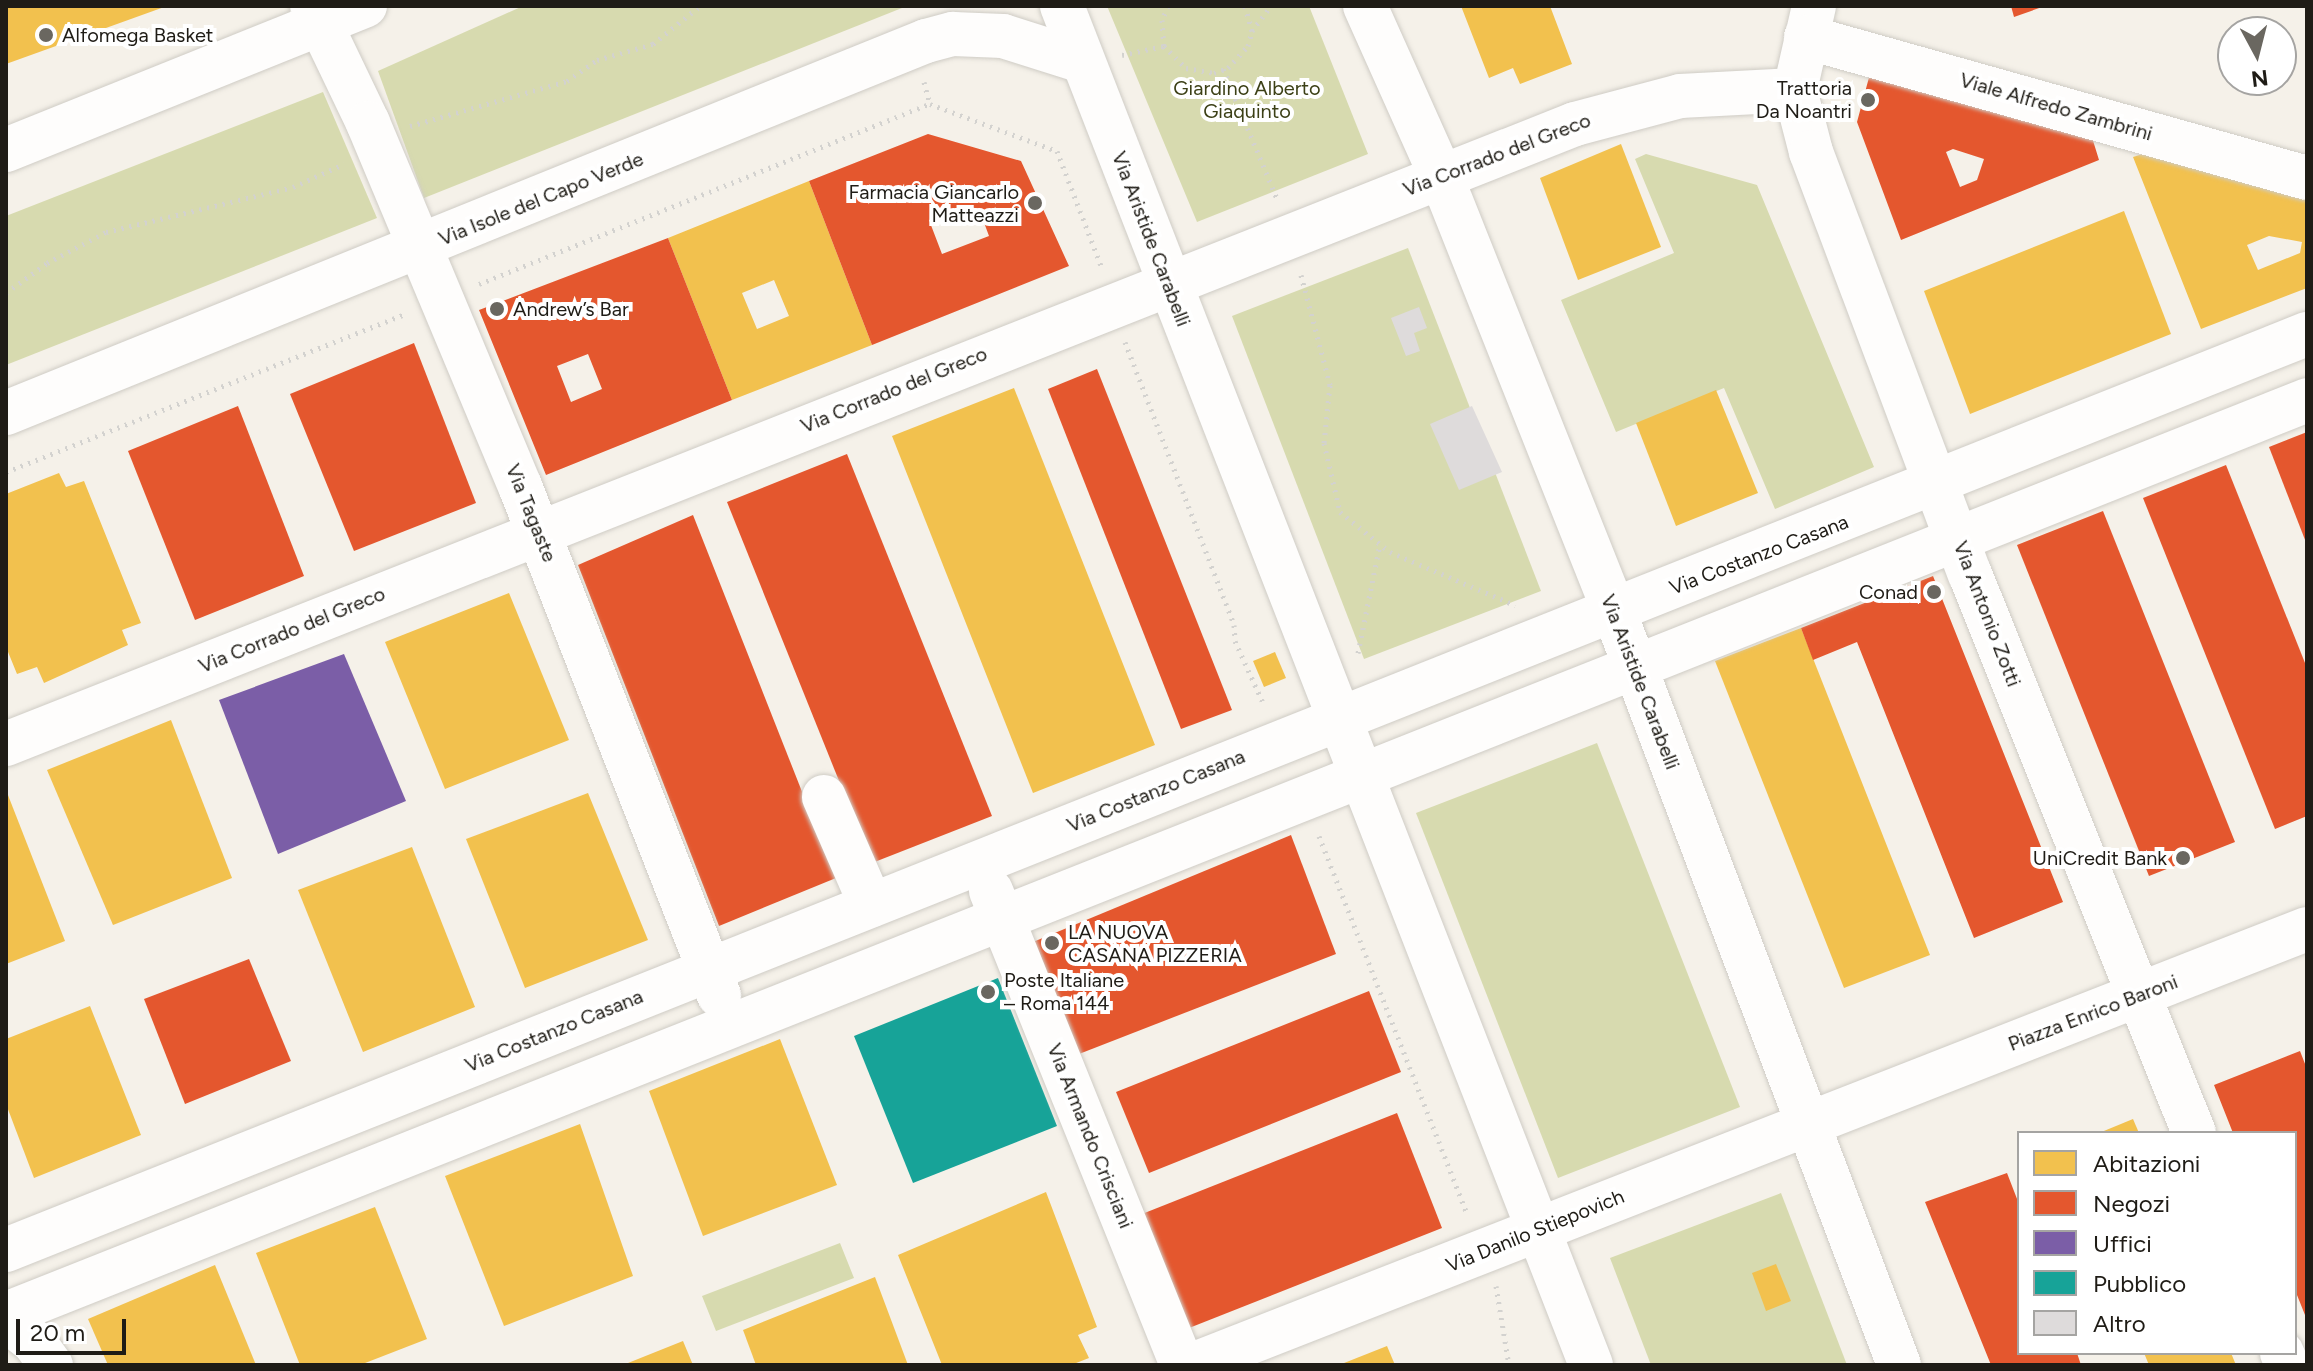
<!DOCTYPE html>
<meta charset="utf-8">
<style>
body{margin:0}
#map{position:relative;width:2313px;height:1371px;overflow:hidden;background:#f5f1e9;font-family:Figtree,sans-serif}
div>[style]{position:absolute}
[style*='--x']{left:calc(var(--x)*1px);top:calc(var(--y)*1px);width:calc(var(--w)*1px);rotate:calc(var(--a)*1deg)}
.green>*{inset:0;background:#d7daaf}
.homes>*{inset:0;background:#f2c14e}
.shops>*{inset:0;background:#e4572e}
.offices>*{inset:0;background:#7b5ea7}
.public>*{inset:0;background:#17a398}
.building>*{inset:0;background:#dedbdb}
.path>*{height:5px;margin-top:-2.5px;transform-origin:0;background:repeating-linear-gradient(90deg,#d3d2cf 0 2px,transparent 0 8px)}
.roads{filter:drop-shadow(0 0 2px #cfccc5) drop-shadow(0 0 2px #cfccc5)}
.minor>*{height:44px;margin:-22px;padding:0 22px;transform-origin:22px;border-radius:22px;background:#fefdfc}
.dots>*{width:22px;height:22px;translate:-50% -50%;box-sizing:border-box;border:4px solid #fff;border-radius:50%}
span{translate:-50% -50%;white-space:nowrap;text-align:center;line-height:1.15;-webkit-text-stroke:8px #fff;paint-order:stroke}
.poi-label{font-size:20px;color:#1f1c16}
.left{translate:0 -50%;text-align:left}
.right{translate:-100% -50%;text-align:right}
.park-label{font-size:20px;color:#3c4016}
.street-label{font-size:20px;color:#1f1c16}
.frame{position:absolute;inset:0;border:8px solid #1f1c16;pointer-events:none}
.legend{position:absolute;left:2017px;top:1131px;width:280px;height:224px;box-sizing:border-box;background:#fff;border:2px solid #a5a4a2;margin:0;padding:10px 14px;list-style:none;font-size:24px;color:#1f1c16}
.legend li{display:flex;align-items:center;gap:16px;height:40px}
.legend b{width:40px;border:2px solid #a5a4a2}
.north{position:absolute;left:2217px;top:16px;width:80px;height:80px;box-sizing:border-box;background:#fff;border:2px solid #a5a4a2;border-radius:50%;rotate:173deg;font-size:22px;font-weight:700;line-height:32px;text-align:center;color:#1f1c16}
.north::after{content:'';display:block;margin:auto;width:28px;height:36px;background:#6a6760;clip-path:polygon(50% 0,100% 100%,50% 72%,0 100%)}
.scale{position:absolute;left:16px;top:1319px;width:110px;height:36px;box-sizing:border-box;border:4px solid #1f1c16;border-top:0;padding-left:10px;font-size:24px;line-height:28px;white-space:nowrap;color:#1f1c16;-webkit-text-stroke:6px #fff;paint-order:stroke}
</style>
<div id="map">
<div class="green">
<i style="clip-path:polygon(523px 6px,907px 6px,424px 198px,378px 71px)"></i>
<i style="clip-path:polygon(1107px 6px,1309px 6px,1368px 154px,1197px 222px)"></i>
<i style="clip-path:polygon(323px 92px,377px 218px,6px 365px,6px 216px)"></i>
<i style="clip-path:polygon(1646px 154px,1757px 185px,1874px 467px,1775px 509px,1724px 388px,1616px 432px,1561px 300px,1674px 253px,1635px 159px)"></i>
<i style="clip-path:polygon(1408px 248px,1541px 591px,1364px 659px,1232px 316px)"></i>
<i style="clip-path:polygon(1597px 743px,1740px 1107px,1558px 1178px,1416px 813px)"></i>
<i style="clip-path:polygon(1781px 1193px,1847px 1365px,1651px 1365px,1610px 1258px)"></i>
<i style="clip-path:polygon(840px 1243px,854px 1278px,716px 1331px,702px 1296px)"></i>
</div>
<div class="homes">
<i style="clip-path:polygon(6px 6px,167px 6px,6px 64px)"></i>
<i style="clip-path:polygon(1461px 6px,1550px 6px,1572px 64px,1520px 84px,1513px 68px,1489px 78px)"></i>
<i style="clip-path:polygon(1621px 144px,1661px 247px,1578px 280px,1540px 178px)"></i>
<i style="clip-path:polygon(evenodd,2149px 152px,2307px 195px,2307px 288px,2201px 329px,2133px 157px,2149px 152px,2269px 236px,2302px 242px,2300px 253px,2258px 270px,2247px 245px,2269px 236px)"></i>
<i style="clip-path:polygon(evenodd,809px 181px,872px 345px,732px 400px,668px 238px,809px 181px,774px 280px,789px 316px,757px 329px,742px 293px,774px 280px)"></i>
<i style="clip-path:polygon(2124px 211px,2171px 334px,1970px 414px,1924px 291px)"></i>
<i style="clip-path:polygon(1014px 388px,1155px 745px,1033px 793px,892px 436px)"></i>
<i style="clip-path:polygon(1716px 390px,1758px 493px,1676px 526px,1636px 423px)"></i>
<i style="clip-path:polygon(59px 473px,66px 487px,84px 481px,141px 623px,122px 630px,128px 645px,44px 683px,37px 667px,17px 674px,6px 647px,6px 494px)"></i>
<i style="clip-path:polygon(509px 593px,569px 740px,445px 789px,385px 642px)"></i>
<i style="clip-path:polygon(1801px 628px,1930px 955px,1844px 988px,1715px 661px)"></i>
<i style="clip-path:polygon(1275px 652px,1286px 678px,1264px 687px,1253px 661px)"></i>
<i style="clip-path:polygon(171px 720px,232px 878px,113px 925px,47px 770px)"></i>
<i style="clip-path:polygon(6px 790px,65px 941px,6px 964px)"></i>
<i style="clip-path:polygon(588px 793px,648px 940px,525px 988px,466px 839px)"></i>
<i style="clip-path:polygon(412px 847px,475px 1007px,363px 1052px,298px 890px)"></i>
<i style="clip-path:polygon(90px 1006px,141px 1135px,34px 1178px,6px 1104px,6px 1039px)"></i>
<i style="clip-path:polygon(780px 1039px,837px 1185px,703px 1236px,649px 1091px)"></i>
<i style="clip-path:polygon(2133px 1119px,2139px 1133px,2099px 1133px)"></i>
<i style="clip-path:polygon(580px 1124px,633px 1276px,504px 1326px,445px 1176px)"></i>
<i style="clip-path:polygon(1046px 1192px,1097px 1327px,1078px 1335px,1089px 1358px,1071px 1365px,942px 1365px,898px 1255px)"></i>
<i style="clip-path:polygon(375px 1207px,427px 1339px,360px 1365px,300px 1365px,256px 1253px)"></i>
<i style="clip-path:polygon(1776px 1264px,1791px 1301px,1766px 1311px,1752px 1273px)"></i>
<i style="clip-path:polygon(215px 1265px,256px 1365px,108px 1365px,88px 1319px)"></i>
<i style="clip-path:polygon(875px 1277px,908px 1365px,756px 1365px,743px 1330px)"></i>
<i style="clip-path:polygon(683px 1341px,693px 1365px,623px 1365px)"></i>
<i style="clip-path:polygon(1387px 1346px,1395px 1365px,1339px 1365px)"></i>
<i style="clip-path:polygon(2144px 1353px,2231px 1353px,2236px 1365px,2149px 1365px)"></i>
</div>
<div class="shops">
<i style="clip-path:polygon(2011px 6px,2045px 6px,2014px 17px)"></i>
<i style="clip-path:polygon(evenodd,1871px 70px,2091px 134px,2099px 160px,1901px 240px,1857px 122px,1871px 70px,1953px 149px,1984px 159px,1977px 180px,1960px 187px,1946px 152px,1953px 149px)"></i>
<i style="clip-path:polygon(evenodd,928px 134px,1021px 161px,1069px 266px,872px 345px,809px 181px,928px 134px,966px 206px,979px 209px,989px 236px,942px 254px,929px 220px,966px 206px)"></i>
<i style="clip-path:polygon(evenodd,668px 238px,732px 400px,546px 475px,479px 310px,668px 238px,588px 354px,602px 389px,571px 402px,557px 366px,588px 354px)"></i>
<i style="clip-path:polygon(414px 343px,476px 503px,354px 551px,290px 394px)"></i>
<i style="clip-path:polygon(1097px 369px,1232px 710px,1181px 729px,1048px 389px)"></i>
<i style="clip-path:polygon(238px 406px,304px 576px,195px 620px,128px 451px)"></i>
<i style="clip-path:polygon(2307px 432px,2307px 545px,2269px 447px)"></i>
<i style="clip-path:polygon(847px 454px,992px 816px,872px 863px,727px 502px)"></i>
<i style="clip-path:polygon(2226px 465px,2307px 668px,2307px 816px,2275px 829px,2143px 498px)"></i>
<i style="clip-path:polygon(2103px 511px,2235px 842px,2149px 876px,2017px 545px)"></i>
<i style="clip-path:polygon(693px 515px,836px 878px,719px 926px,578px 565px)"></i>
<i style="clip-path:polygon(1933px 576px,2063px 902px,1974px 938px,1857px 642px,1813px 660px,1801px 628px)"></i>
<i style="clip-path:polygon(1291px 835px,1336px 954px,1079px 1054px,1033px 942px)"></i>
<i style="clip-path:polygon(249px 959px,291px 1061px,185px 1104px,144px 999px)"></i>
<i style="clip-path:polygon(1369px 991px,1401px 1072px,1149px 1173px,1116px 1092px)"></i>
<i style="clip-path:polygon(2300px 1051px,2307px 1069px,2307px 1320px,2295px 1290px,2295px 1133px,2233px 1133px,2214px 1085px)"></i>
<i style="clip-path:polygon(1397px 1113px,1442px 1228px,1184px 1330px,1142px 1214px)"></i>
<i style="clip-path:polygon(2007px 1173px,2019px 1204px,2019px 1353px,2077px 1353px,2081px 1365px,1991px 1365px,1925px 1202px)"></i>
</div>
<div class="offices">
<i style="clip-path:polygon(344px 654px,406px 801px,278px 854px,219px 700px)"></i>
</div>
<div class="public">
<i style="clip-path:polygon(998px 978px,1057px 1126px,913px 1183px,854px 1036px)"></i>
</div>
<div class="building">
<i style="clip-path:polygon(1419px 307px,1427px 328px,1414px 333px,1420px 351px,1406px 356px,1391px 318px)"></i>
<i style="clip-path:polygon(1472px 406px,1502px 472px,1459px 490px,1430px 424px)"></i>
</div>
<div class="path">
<i style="--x:1168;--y:6;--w:15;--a:113"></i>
<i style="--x:1162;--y:20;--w:26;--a:86"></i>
<i style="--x:1164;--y:46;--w:31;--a:45"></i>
<i style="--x:1186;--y:68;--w:28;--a:10"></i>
<i style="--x:1214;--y:73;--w:15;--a:-20"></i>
<i style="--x:1228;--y:68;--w:30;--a:-48"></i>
<i style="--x:1248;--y:46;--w:16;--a:-75"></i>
<i style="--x:1252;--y:31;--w:26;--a:-106"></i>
<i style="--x:1252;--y:31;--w:31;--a:-53"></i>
<i style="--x:1122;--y:55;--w:43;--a:-12.1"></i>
<i style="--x:1223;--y:69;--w:143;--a:67.4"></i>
<i style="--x:924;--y:82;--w:23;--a:75"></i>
<i style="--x:410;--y:126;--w:163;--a:-16"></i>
<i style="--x:567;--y:81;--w:37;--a:-35"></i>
<i style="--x:597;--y:60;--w:58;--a:-15.9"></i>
<i style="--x:653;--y:44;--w:60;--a:-39"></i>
<i style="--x:1301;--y:275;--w:114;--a:75.2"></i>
<i style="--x:1330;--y:385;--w:58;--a:95.9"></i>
<i style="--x:1324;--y:443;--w:71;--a:76.9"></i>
<i style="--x:1340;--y:512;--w:64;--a:38.7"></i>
<i style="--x:1390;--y:552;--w:136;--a:23"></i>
<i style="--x:479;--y:284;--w:486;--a:-21.8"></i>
<i style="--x:930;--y:104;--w:135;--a:20.3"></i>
<i style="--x:1057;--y:151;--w:125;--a:69"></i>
<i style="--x:6;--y:293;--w:51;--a:-36.2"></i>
<i style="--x:47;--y:263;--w:67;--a:-27.7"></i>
<i style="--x:106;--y:232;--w:192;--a:-13.5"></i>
<i style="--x:293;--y:187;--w:56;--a:-24.3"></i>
<i style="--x:1125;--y:342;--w:303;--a:68.9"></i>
<i style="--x:1234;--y:625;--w:16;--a:86"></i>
<i style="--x:1235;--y:641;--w:70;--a:65.6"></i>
<i style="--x:6;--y:472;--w:431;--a:-21.6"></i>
<i style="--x:1358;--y:653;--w:111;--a:-78.6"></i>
<i style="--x:1319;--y:836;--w:406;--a:68.6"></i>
<i style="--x:1496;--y:1286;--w:80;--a:80.7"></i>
</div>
<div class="roads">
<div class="minor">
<i style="--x:312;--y:6;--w:130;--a:64.4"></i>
<i style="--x:368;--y:123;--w:394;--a:67.3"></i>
<i style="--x:520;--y:486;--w:547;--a:68.65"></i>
<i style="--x:1062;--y:6;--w:1458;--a:68.73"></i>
<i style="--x:1365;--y:6;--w:186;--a:65.9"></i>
<i style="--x:1441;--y:176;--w:468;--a:68.3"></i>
<i style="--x:1614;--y:611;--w:806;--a:69.29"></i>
<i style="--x:1814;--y:6;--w:86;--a:102.7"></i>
<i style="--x:1795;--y:90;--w:64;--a:75.5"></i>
<i style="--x:1811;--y:152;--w:451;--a:69.4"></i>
<i style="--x:1970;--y:574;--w:602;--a:68.16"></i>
<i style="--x:1806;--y:37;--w:520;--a:15.72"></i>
<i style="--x:6;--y:150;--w:387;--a:-21.9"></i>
<i style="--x:6;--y:413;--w:992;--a:-22.02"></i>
<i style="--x:926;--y:41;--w:28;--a:-15"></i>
<i style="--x:953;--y:34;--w:50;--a:2.3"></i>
<i style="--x:1003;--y:36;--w:83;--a:17.6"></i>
<i style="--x:6;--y:744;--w:1687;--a:-21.56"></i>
<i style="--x:1575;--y:124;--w:109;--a:-14.9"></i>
<i style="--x:1680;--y:96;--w:115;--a:-3"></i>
<i style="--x:824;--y:797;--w:118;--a:66.5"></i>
<i style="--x:991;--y:891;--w:511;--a:68.05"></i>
<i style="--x:6;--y:1250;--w:2477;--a:-21.71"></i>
<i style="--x:6;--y:1314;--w:2476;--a:-21.66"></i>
<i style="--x:6;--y:1320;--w:36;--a:38"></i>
<i style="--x:34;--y:1342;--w:29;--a:54"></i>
<i style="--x:2282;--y:1353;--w:13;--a:67"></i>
<i style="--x:1192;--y:1365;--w:1197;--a:-21.36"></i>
</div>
</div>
<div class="dots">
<i style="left:46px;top:35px;background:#6a6760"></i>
<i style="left:1868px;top:100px;background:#6a6760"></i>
<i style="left:1035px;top:203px;background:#6a6760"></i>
<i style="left:497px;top:309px;background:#6a6760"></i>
<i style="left:1934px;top:592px;background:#6a6760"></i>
<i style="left:2183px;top:858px;background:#6a6760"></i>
<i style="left:1052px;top:943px;background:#6a6760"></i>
<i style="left:988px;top:992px;background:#6a6760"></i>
</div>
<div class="poi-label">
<span class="left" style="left:62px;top:35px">Alfomega Basket</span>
<span class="right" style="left:1852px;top:100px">Trattoria<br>Da Noantri</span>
<span class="right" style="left:1019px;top:204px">Farmacia Giancarlo<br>Matteazzi</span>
<span class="left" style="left:513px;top:309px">Andrew’s Bar</span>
<span class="right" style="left:1918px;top:592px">Conad</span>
<span class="right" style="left:2167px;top:858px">UniCredit Bank</span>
<span class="left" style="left:1068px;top:944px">LA NUOVA<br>CASANA PIZZERIA</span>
<span class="left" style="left:1004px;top:992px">Poste Italiane<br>– Roma 144</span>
</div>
<div class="park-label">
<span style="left:1247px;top:100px">Giardino Alberto<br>Giaquinto</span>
</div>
<div class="street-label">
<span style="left:2056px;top:107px;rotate:16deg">Viale Alfredo Zambrini</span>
<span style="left:1497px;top:155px;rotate:-21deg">Via Corrado del Greco</span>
<span style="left:541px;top:199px;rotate:-22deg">Via Isole del Capo Verde</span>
<span style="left:1151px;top:239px;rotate:69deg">Via Aristide Carabelli</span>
<span style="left:894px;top:390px;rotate:-22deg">Via Corrado del Greco</span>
<span style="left:531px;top:513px;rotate:68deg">Via Tagaste</span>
<span style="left:1759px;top:555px;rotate:-21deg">Via Costanzo Casana</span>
<span style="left:1987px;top:614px;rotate:69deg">Via Antonio Zotti</span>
<span style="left:292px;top:630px;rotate:-22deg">Via Corrado del Greco</span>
<span style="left:1640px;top:682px;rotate:69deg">Via Aristide Carabelli</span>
<span style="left:1156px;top:791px;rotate:-22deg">Via Costanzo Casana</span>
<span style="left:2093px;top:1013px;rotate:-21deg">Piazza Enrico Baroni</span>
<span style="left:554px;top:1031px;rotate:-22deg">Via Costanzo Casana</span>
<span style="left:1090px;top:1136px;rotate:68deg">Via Armando Crisciani</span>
<span style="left:1535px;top:1231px;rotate:-22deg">Via Danilo Stiepovich</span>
</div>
<div class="frame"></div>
<ul class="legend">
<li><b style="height:22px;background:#f2c14e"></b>Abitazioni</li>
<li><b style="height:22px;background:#e4572e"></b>Negozi</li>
<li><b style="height:22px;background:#7b5ea7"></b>Uffici</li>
<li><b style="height:22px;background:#17a398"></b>Pubblico</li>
<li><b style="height:22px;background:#dedbdb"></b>Altro</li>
</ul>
<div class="north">N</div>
<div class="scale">20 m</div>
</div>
